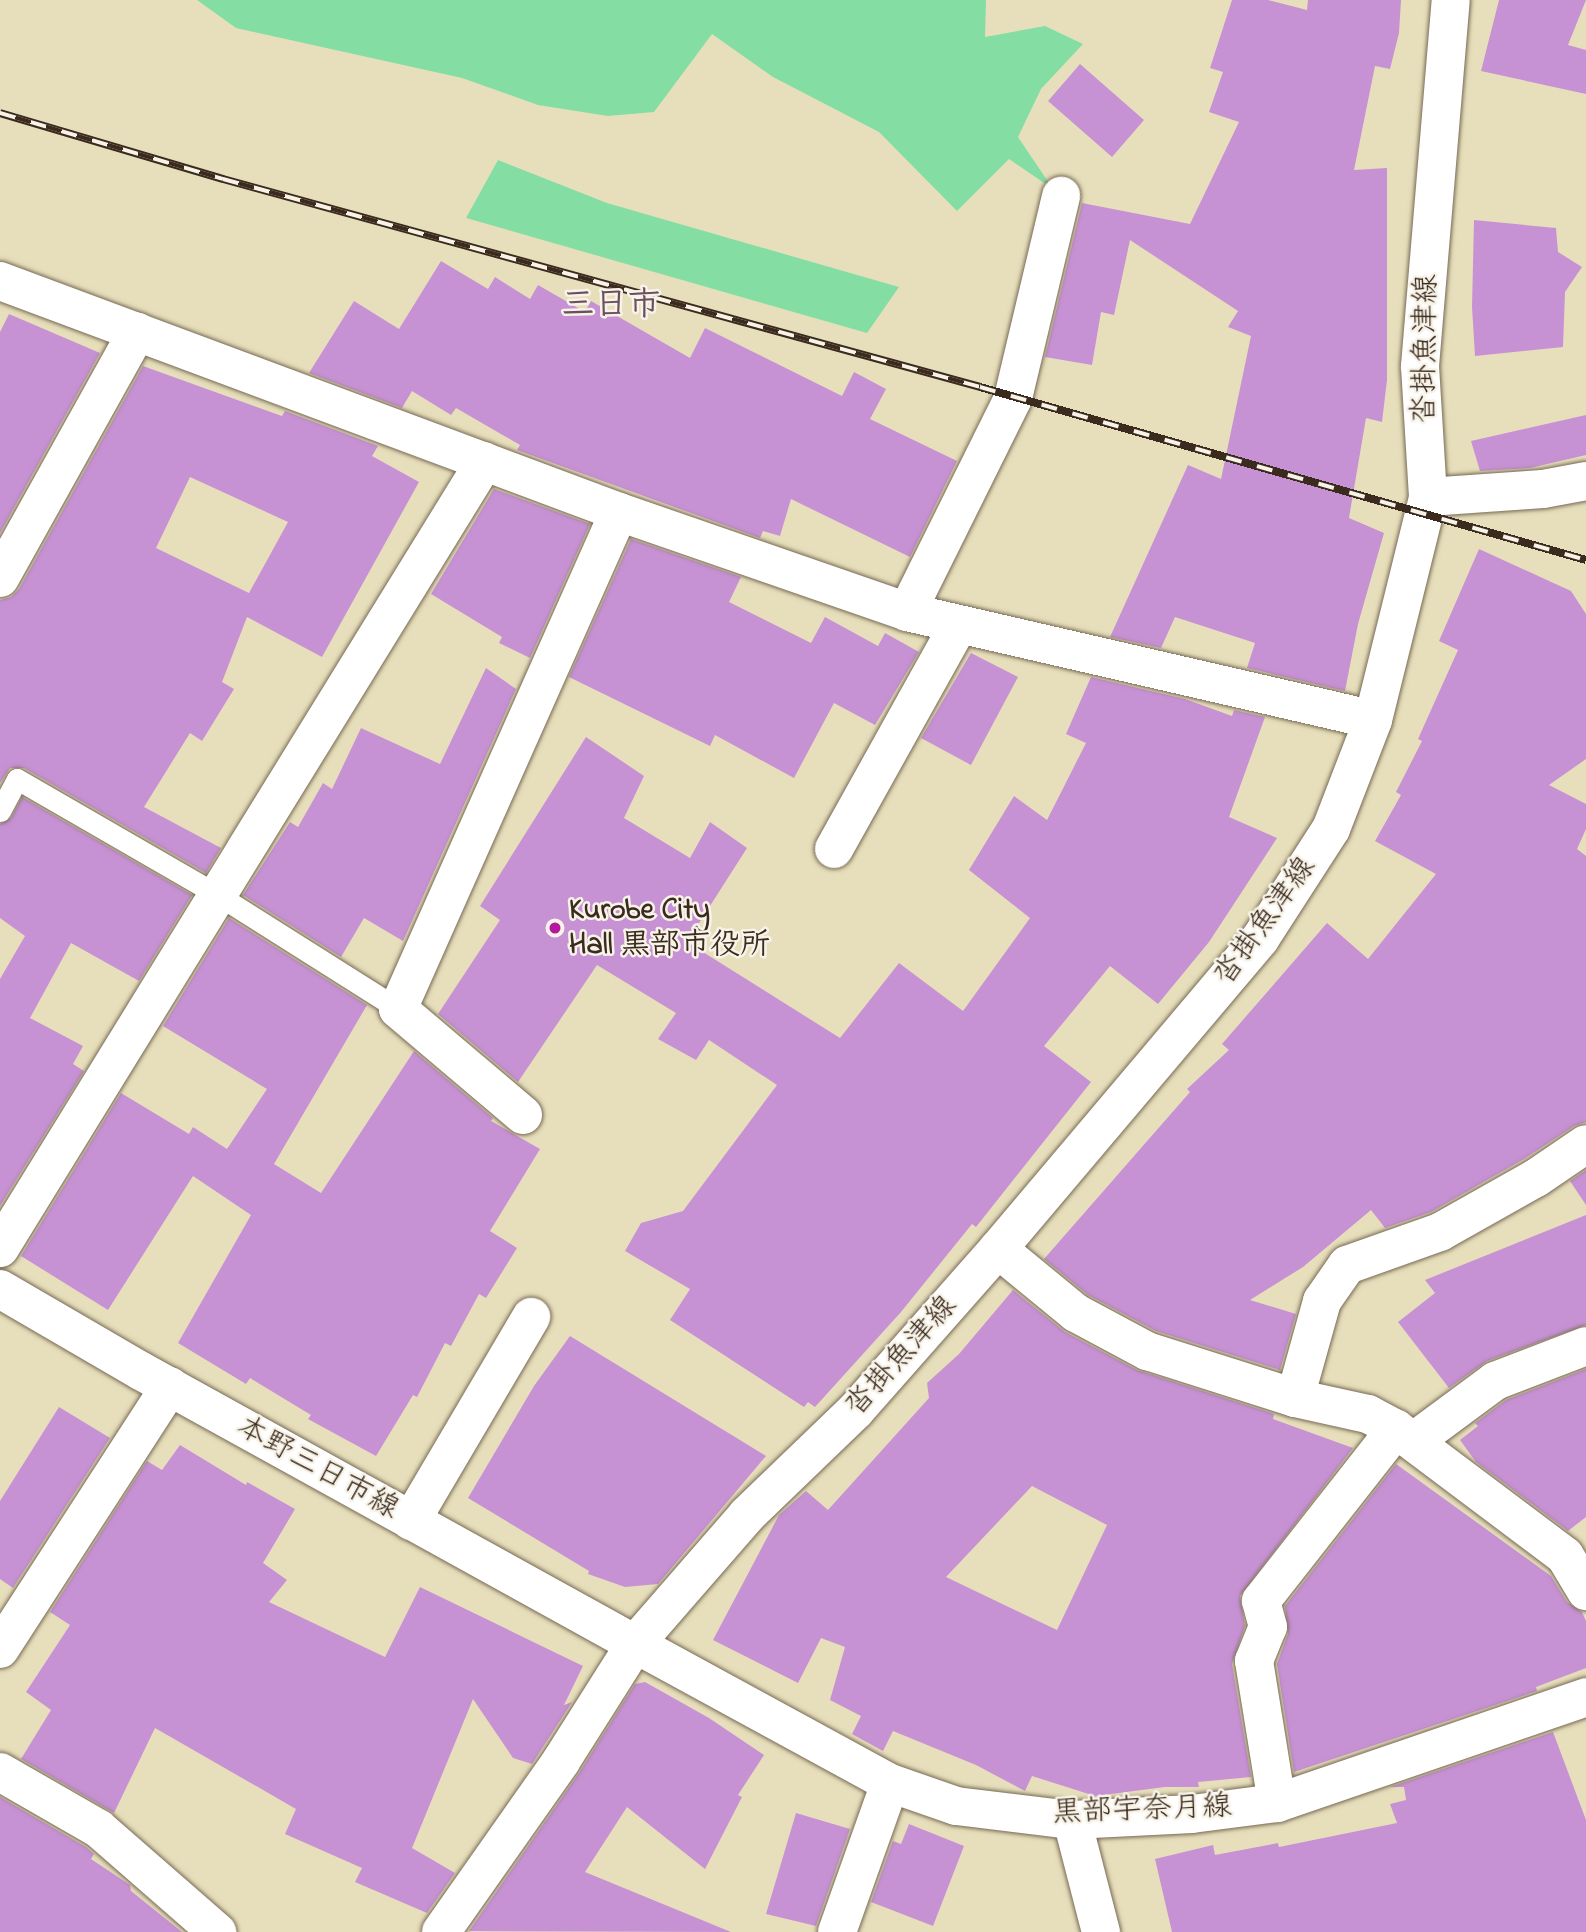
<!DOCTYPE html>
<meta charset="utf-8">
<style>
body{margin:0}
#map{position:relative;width:1586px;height:1932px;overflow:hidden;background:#e7dfbb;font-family:"Indie Flower","Klee One",sans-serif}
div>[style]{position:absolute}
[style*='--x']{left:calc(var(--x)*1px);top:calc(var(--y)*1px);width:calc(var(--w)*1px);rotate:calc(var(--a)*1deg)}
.green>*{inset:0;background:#84dea4}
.building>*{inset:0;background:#c792d4}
.roads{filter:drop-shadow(0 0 2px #776955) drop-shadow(0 0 2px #776955)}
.lane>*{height:21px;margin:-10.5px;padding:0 10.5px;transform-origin:10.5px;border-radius:10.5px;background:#fff}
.street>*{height:38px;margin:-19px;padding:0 19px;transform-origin:19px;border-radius:19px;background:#fff}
.secondary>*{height:38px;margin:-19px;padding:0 19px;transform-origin:19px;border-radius:19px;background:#fff}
.primary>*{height:38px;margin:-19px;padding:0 19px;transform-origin:19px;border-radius:19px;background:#fff}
.rail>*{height:8px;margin-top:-4px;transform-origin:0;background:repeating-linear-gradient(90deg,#f7f3e8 0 16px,#3b2a1e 0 32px);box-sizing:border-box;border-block:2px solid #3b2a1e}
.dots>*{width:19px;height:19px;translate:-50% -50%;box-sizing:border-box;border:4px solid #f7f3e8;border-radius:50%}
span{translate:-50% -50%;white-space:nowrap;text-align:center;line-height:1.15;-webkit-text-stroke:5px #f7f3e8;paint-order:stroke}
.street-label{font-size:30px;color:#3b2a1e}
.poi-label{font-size:30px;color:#3b2a1e;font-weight:700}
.left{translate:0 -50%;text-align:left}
.quarter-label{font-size:33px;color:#6c4e5e;font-weight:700}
</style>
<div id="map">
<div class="green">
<i style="clip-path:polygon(197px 0,986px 0,985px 37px,1045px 26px,1083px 44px,1041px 89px,1018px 137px,1053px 189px,1009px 159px,957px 211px,879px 132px,773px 77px,712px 34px,654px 112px,608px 116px,538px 105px,462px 78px,236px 28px)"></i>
<i style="clip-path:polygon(498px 160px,607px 203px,899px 287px,867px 333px,466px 218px)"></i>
</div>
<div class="building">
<i style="clip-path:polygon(1232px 0,1268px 0,1307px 10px,1308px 0,1401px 0,1399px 33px,1390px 69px,1375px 66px,1354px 170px,1387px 168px,1387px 380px,1382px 422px,1366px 418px,1349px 518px,1384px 533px,1358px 624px,1345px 691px,1247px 668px,1255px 643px,1175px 617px,1161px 648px,1110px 637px,1188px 465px,1221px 479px,1251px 336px,1228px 327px,1238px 311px,1130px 240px,1114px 315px,1101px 312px,1092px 365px,1045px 357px,1082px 203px,1190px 224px,1239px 122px,1209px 112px,1223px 72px,1210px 68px)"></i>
<i style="clip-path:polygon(1499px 0,1586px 0,1568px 45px,1586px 50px,1586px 94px,1481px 71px)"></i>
<i style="clip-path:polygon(1080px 64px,1144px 120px,1112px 157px,1048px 101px)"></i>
<i style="clip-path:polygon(1474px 220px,1556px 228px,1558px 252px,1582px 267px,1565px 292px,1563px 347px,1475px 356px,1472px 307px)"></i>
<i style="clip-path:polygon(441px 261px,488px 289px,495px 277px,530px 299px,538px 285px,585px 312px,591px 301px,690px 358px,705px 328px,842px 396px,854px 372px,886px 389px,870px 419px,957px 461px,910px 557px,791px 499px,780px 536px,763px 531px,760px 538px,517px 450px,520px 445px,456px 408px,451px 415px,412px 391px,402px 408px,309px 373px,354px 301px,399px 329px)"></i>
<i style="clip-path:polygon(9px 314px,100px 353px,0 533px,0 332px)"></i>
<i style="clip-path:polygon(evenodd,143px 366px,282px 416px,285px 411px,378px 446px,372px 456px,419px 482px,322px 657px,247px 617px,222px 682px,234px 689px,202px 741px,190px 733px,144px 807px,221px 848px,206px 873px,24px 768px,10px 768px,0 783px,0 600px,11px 597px,19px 589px,143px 366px,190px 477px,288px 522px,249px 593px,156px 548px,190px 477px)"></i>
<i style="clip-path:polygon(1586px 415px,1586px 455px,1530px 468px,1480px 471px,1471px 441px)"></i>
<i style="clip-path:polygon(494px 489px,590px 524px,530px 658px,499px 643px,502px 637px,431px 594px)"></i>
<i style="clip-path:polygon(631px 539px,741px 577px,729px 602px,811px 643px,825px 617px,878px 646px,885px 633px,919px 652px,875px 725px,834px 703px,794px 778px,715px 735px,710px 746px,569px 677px)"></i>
<i style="clip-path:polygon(1479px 549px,1571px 591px,1586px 614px,1586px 759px,1549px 785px,1586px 804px,1586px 829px,1577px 849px,1586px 856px,1586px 1122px,1574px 1126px,1524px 1159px,1431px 1212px,1385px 1228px,1371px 1210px,1303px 1267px,1250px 1300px,1296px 1314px,1280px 1370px,1156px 1331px,1088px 1295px,1044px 1259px,1190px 1092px,1187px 1089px,1229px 1050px,1222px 1044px,1327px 923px,1368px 959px,1436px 874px,1375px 841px,1401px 795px,1396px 792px,1422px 741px,1418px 739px,1458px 650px,1439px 641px)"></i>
<i style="clip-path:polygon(971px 653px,1018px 677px,971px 765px,921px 738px)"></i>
<i style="clip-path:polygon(486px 668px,516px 689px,403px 941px,364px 918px,341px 957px,243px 895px,290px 822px,298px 827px,323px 783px,332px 789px,361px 728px,440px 764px)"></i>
<i style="clip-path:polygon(1091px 677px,1185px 699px,1232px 716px,1234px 710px,1265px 717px,1229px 817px,1277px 838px,1209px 942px,1158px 1004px,1110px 966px,1044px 1046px,1091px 1082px,976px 1227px,972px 1224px,901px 1312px,815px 1407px,808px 1402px,804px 1407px,670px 1320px,690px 1289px,625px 1251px,641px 1223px,683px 1211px,777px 1085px,709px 1040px,696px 1060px,658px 1039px,676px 1013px,597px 965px,518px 1082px,438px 1014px,500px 920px,480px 906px,586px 737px,644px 776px,624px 818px,690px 858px,710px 822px,747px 848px,687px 942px,840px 1038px,899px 963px,963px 1011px,1030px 918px,969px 870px,1014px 796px,1047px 820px,1086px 743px,1066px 734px)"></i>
<i style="clip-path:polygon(22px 797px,192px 895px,139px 981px,71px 943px,30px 1018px,83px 1046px,73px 1064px,84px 1071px,0 1206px,0 979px,25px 936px,0 918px,0 824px,11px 818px)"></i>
<i style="clip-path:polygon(229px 918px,367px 1005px,274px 1164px,321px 1193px,414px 1051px,493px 1118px,491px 1121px,540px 1149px,490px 1231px,517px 1248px,486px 1298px,479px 1294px,451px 1346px,445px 1343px,417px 1397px,413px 1395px,376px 1456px,308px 1419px,311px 1415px,250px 1378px,246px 1384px,178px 1343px,251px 1215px,193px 1176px,108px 1310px,21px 1256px,121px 1093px,189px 1134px,193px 1127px,227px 1149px,267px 1089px,163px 1026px)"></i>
<i style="clip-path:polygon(1586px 1170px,1586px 1205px,1570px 1181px)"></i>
<i style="clip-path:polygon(1586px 1215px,1586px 1325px,1487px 1361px,1449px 1388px,1398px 1322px,1435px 1293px,1425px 1280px)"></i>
<i style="clip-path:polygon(evenodd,1013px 1290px,1065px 1332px,1137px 1370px,1274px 1414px,1273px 1419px,1353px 1448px,1240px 1596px,1245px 1626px,1232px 1664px,1251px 1777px,1198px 1782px,1199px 1787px,1165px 1787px,1095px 1796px,1032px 1776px,1025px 1791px,976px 1765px,893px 1731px,883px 1751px,852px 1734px,861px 1716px,830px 1700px,845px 1647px,821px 1638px,798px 1683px,713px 1640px,779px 1515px,806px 1491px,828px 1510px,929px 1398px,927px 1383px,959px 1354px,1013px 1290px,1032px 1486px,1107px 1525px,1057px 1630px,946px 1577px,1032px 1486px)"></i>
<i style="clip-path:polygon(570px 1336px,766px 1456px,658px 1584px,625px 1587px,588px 1574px,589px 1571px,468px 1498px,534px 1386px)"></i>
<i style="clip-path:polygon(1586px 1369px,1586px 1517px,1568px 1531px,1476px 1462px,1460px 1440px,1478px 1426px,1475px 1423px,1506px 1400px)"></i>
<i style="clip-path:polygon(59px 1407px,110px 1438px,13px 1588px,0 1579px,0 1501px)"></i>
<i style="clip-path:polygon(180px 1445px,246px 1485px,247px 1482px,295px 1509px,263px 1563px,287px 1580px,269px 1602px,385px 1657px,420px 1587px,583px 1666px,564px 1705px,572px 1702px,532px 1764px,513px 1758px,473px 1699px,412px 1848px,455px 1873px,427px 1913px,355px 1882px,362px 1868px,285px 1834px,296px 1809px,155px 1728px,114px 1813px,21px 1759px,51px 1710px,26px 1692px,70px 1625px,50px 1612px,147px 1461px,162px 1470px)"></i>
<i style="clip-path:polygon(1396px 1464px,1551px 1576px,1567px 1602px,1582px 1612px,1586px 1621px,1586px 1668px,1536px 1687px,1537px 1691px,1294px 1772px,1277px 1664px,1288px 1634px,1285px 1606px)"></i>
<i style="clip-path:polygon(645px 1682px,709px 1718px,764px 1755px,738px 1795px,742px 1797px,705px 1869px,627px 1807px,585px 1872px,731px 1932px,469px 1931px,579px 1773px,635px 1684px)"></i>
<i style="clip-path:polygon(1553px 1732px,1586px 1820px,1586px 1932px,1172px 1932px,1155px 1859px,1213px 1845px,1215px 1855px,1278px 1843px,1279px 1847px,1397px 1823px,1390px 1804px,1406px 1800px,1404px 1787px,1390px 1787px)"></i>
<i style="clip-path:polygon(0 1797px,86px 1847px,94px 1854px,91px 1859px,130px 1885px,131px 1891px,182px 1932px,0 1932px)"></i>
<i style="clip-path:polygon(796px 1813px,850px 1829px,816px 1926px,766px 1914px)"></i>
<i style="clip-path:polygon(909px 1824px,964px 1846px,933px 1926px,871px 1902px,893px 1841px,901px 1844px)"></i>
</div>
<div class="roads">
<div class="lane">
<i style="--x:0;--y:811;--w:36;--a:-62"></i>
<i style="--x:17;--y:779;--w:232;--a:30"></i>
<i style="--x:218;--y:895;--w:213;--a:32.3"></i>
</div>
<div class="street">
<i style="--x:0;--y:281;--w:661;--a:20.46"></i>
<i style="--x:619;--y:512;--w:305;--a:19.1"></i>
<i style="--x:907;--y:612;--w:478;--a:13"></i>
<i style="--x:1428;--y:497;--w:115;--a:-4"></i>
<i style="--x:1543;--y:489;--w:44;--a:-10.5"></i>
<i style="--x:0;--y:578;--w:282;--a:-60.9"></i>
<i style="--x:907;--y:612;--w:239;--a:-63.6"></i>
<i style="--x:1013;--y:398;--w:208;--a:-76.6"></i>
<i style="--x:834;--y:849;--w:255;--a:-60.9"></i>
<i style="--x:523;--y:1115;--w:164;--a:-139.7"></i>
<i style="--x:398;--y:1009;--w:544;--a:-66.03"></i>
<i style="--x:0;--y:1248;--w:924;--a:-58.36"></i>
<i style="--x:998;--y:1249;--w:101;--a:39.4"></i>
<i style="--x:1076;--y:1313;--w:81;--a:28.2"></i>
<i style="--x:1147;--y:1351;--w:155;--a:17.6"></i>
<i style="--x:1295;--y:1398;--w:75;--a:12.4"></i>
<i style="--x:1368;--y:1414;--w:32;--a:28"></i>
<i style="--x:1396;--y:1429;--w:211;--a:36.9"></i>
<i style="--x:1565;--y:1556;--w:41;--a:59"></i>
<i style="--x:1295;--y:1398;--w:101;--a:-74.4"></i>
<i style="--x:1322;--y:1301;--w:44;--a:-55.2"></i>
<i style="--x:1347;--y:1265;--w:99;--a:-19.5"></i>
<i style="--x:1440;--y:1232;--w:110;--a:-29.4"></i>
<i style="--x:1536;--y:1178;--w:60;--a:-34.2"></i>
<i style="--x:1414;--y:1441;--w:101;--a:-36.5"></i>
<i style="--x:1495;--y:1381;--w:97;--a:-21"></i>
<i style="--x:411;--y:1521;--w:237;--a:-59.5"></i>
<i style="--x:0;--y:1649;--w:313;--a:-57.1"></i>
<i style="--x:0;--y:1772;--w:114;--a:29.9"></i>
<i style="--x:99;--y:1829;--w:157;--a:41.1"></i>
<i style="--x:1277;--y:1803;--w:144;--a:-99.2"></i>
<i style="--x:1254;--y:1661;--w:37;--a:-68"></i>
<i style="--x:1268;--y:1627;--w:27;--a:-105"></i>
<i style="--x:1261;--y:1601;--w:219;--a:-51.9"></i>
<i style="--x:1072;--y:1820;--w:116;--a:75.5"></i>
<i style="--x:441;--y:1932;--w:209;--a:-54.9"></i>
<i style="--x:561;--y:1761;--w:138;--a:-57.7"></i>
</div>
<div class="secondary">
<i style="--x:0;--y:1289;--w:163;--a:30.2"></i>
<i style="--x:141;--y:1371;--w:564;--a:28.93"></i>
<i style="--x:635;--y:1644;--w:171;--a:-49"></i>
<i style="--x:747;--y:1515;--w:151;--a:-43.9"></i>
<i style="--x:856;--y:1410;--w:215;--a:-48.6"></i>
<i style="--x:998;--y:1249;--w:406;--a:-49.8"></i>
<i style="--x:1260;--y:939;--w:131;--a:-57.2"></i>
<i style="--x:1331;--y:829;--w:117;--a:-68.9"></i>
<i style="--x:1373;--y:720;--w:230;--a:-76.1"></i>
<i style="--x:1428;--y:497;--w:131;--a:-93.5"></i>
<i style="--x:1420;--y:366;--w:367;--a:-85.2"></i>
<i style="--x:837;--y:1932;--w:158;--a:-70.4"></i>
</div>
<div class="primary">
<i style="--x:635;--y:1644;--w:290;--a:28.6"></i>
<i style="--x:890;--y:1783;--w:70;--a:19.2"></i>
<i style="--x:956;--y:1806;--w:117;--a:6.9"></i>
<i style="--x:1072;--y:1820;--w:120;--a:-2.9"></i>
<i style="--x:1192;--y:1814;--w:86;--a:-7.4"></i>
<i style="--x:1277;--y:1803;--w:327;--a:-18.9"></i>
</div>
</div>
<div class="rail">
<i style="--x:0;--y:113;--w:233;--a:16.5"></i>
<i style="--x:223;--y:179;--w:785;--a:15.36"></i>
<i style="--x:980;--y:387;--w:630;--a:15.93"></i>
</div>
<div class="dots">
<i style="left:555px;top:928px;background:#b5179e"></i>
</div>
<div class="street-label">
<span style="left:1427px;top:349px;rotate:-89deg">沓掛魚津線</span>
<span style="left:1266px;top:922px;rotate:-54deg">沓掛魚津線</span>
<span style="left:902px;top:1357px;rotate:-48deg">沓掛魚津線</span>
<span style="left:317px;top:1469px;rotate:29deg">本野三日市線</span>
<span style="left:1142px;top:1811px;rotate:-2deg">黒部宇奈月線</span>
</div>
<div class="poi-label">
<span class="left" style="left:569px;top:928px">Kurobe City<br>Hall 黒部市役所</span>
</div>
<div class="quarter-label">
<span style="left:611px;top:307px">三日市</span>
</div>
</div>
